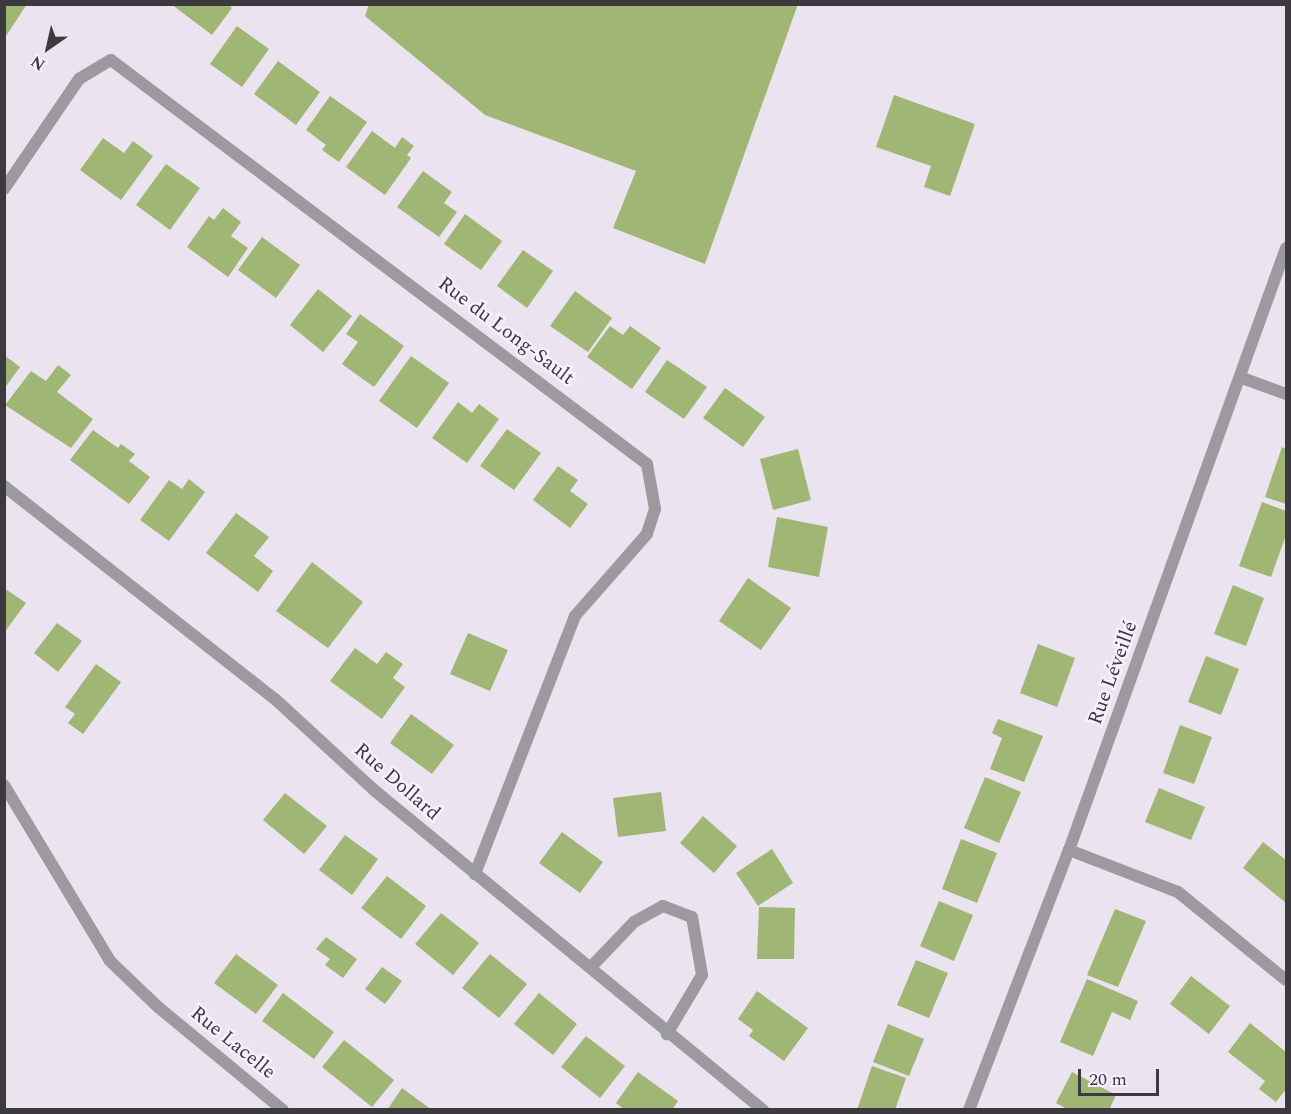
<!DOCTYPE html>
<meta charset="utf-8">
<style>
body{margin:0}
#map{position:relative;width:1291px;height:1114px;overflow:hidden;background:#ebe3ef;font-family:Spectral,serif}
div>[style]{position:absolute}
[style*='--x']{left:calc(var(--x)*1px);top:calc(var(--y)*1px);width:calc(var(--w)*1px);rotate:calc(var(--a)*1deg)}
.building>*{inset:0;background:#9fb674}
.lane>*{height:12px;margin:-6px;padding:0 6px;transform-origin:6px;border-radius:6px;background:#9d9a9f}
.street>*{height:12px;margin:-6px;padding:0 6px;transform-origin:6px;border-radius:6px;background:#9d9a9f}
span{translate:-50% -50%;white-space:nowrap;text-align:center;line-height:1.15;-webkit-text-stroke:5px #f8f0fd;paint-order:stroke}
.street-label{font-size:20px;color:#3d3a3f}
.frame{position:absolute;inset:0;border:6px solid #3d3a3f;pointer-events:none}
.north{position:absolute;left:18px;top:18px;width:60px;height:60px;-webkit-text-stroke:4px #f8f0fd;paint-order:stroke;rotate:214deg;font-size:16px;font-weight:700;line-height:24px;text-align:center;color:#3d3a3f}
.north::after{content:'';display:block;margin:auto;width:21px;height:27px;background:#3d3a3f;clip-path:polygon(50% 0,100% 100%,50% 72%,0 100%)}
.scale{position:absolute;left:1078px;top:1069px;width:81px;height:27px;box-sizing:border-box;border:3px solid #3d3a3f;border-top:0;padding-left:8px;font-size:18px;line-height:21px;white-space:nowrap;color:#3d3a3f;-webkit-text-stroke:4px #f8f0fd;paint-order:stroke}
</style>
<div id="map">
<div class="building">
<i style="clip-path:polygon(4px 4px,27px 4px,4px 39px)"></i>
<i style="clip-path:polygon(171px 4px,228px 4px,232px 8px,212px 35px)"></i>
<i style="clip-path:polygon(369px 4px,798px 4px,705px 264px,613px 228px,636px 171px,485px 115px,365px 16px)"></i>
<i style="clip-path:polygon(237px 26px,269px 49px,242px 87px,210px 64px)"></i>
<i style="clip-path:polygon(278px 61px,320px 92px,296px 125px,254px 94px)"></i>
<i style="clip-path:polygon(894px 95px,975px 124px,950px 196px,924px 187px,931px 166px,876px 147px)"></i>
<i style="clip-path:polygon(330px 96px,367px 122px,339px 162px,322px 150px,326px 145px,306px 130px)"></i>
<i style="clip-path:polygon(372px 131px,395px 148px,402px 137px,414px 146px,407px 155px,411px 158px,385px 195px,346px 167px)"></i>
<i style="clip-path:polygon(103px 138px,124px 153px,133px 141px,153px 156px,121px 200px,80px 170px)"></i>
<i style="clip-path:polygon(166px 164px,200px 188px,170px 230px,136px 205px)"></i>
<i style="clip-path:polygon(423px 171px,452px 192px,444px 203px,457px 212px,439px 237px,397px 207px)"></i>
<i style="clip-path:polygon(223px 208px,241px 222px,231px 236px,248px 248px,228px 277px,187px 247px,209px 216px,214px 220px)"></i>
<i style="clip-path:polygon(465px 214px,502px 241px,481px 270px,444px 244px)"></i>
<i style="clip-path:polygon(262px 237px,300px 265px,276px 298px,238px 270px)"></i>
<i style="clip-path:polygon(523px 250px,553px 271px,527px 308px,497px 286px)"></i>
<i style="clip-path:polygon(318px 289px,352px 316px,323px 352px,290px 325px)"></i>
<i style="clip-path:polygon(575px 291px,612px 318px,588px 352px,550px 326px)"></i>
<i style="clip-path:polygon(360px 314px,404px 346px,374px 387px,342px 364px,358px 342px,346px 334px)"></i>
<i style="clip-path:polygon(610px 326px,623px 335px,630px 326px,661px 348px,632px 389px,587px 357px)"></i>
<i style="clip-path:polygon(4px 355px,20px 367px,4px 389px)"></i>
<i style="clip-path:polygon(411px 356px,449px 383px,417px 428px,379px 401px)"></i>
<i style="clip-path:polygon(667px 360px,707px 387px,684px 419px,645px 392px)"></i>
<i style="clip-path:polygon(58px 365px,71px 375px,57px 392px,93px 419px,71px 448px,5px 405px,31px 371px,46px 381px)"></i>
<i style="clip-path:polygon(725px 388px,765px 417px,743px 447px,703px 418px)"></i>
<i style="clip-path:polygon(458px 402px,472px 413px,479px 404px,499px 419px,467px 463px,432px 438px)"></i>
<i style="clip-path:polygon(507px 429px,541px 453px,514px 490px,480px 466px)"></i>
<i style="clip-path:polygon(93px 430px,118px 448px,121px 444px,135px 454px,129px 461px,150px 477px,129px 504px,70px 460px)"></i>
<i style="clip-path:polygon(1282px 447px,1286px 449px,1286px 504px,1265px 497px)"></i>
<i style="clip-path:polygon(798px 449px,811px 500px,773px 510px,760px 459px)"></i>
<i style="clip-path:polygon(558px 466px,578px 480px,570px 491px,588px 504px,570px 528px,533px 500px)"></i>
<i style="clip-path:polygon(189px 479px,205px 492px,169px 541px,140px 520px,169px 480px,182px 489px)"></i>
<i style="clip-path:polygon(1262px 502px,1286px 511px,1286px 535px,1271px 577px,1239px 566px)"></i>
<i style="clip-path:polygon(236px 513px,269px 537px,254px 556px,273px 571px,258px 592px,206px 553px)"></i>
<i style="clip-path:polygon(777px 517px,828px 527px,819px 577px,768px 567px)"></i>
<i style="clip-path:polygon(312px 562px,363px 602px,328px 648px,276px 611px)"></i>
<i style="clip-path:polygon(748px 578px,791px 608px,761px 650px,719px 621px)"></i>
<i style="clip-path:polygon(1233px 585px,1264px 598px,1246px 646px,1214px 634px)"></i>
<i style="clip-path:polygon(4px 588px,26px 603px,4px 633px)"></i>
<i style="clip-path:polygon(57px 623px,82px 641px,58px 672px,34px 653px)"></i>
<i style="clip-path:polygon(468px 633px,508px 650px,490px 691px,450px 674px)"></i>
<i style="clip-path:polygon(1038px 644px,1075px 658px,1057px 707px,1020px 693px)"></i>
<i style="clip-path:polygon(355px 648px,377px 664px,386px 652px,403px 664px,393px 678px,405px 687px,382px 719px,330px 681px)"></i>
<i style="clip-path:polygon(1206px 656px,1239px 669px,1221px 715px,1188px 702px)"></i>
<i style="clip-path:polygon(96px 664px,121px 682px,83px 734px,68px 723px,75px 714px,65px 707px)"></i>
<i style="clip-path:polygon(411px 714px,454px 745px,432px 774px,390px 743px)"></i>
<i style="clip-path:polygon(998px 719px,1043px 736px,1024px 782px,990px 769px,1002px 738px,992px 733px)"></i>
<i style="clip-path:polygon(1180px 725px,1212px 737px,1194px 784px,1163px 773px)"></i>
<i style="clip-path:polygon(985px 777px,1021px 792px,999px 843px,964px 828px)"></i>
<i style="clip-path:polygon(1159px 788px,1205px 807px,1191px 840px,1145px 822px)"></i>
<i style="clip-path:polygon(661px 792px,666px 831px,618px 837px,613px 798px)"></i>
<i style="clip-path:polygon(285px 793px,327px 826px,304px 854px,263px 820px)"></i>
<i style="clip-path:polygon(703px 816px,737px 846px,714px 873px,680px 843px)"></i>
<i style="clip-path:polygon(562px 832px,603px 862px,580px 893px,539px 863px)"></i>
<i style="clip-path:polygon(345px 835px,378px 859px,352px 895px,319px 870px)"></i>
<i style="clip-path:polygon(961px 839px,997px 853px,977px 903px,942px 889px)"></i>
<i style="clip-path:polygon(1263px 842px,1286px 860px,1286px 903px,1243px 868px)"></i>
<i style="clip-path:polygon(772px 849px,793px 883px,758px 906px,736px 873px)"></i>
<i style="clip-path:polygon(387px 876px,426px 906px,401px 939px,361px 908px)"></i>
<i style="clip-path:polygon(939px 901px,973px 915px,954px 961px,920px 946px)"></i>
<i style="clip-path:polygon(759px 907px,795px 908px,794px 959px,757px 959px)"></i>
<i style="clip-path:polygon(1115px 909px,1146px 921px,1118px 987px,1087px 975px)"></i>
<i style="clip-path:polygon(441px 913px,479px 943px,453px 975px,415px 944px)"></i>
<i style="clip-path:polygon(326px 937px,357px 959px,343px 978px,325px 965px,330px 959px,316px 949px)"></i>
<i style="clip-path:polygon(236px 954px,278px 985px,256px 1014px,214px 983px)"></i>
<i style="clip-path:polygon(490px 954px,527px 984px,499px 1018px,462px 988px)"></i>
<i style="clip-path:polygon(916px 960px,948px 973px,929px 1018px,897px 1005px)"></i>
<i style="clip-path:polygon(382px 967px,402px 981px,385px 1004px,365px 989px)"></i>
<i style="clip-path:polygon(1191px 976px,1230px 1006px,1209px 1034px,1170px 1004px)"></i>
<i style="clip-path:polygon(1087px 979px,1138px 1001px,1130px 1020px,1112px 1012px,1093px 1056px,1060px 1042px)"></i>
<i style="clip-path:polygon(757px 991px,808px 1028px,784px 1061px,749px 1036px,753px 1030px,738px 1019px)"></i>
<i style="clip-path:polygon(283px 993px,334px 1032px,314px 1059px,262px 1021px)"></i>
<i style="clip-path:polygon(539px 993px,577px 1024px,553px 1055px,514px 1024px)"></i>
<i style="clip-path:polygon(1250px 1023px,1286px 1052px,1286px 1089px,1276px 1102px,1259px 1089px,1265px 1081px,1228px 1052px)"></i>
<i style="clip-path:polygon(888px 1024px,924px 1039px,909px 1076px,873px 1062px)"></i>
<i style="clip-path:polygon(586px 1036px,625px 1066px,600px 1098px,561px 1067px)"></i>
<i style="clip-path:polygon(344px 1040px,394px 1080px,372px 1107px,322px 1067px)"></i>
<i style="clip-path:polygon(872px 1066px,906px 1078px,895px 1110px,857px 1110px)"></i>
<i style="clip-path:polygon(638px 1072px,678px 1101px,672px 1110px,625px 1110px,616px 1103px)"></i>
<i style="clip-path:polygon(1072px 1072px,1116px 1095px,1109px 1110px,1069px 1110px,1056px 1103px)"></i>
<i style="clip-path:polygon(402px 1088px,432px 1110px,387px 1110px)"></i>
</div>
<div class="lane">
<i style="--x:4;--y:785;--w:205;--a:58.9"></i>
<i style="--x:110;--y:961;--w:66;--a:43.8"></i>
</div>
<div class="street">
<i style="--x:4;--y:189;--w:133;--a:-55.7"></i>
<i style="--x:79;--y:79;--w:37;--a:-31"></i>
<i style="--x:111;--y:60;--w:671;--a:37.01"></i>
<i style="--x:647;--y:464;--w:46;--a:79.9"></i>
<i style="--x:655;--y:509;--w:26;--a:108"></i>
<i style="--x:647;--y:534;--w:109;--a:131.3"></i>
<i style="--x:575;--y:616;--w:277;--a:111.2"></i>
<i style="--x:1242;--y:378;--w:47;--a:20"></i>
<i style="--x:4;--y:486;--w:345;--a:38.2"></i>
<i style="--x:275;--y:699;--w:134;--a:42.6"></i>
<i style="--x:374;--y:790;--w:504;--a:39.44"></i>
<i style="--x:1069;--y:850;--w:117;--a:21.1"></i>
<i style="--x:1178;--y:892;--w:139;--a:39.2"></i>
<i style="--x:592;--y:966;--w:61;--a:-46.3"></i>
<i style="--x:634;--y:922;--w:33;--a:-29"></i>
<i style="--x:663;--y:906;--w:31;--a:21"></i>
<i style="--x:692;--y:917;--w:59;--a:80.2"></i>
<i style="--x:702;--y:975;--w:69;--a:120.7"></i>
<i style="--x:158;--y:1007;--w:162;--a:39.5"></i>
<i style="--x:969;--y:1110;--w:279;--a:-69"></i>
<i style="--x:1069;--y:850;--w:640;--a:-70.18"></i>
</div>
<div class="street-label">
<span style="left:506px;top:331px;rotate:37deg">Rue du Long-Sault</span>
<span style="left:1113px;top:673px;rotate:-70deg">Rue Léveillé</span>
<span style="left:397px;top:782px;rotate:41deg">Rue Dollard</span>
<span style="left:233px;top:1043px;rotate:39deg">Rue Lacelle</span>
</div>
<div class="frame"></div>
<div class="north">N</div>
<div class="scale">20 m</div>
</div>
